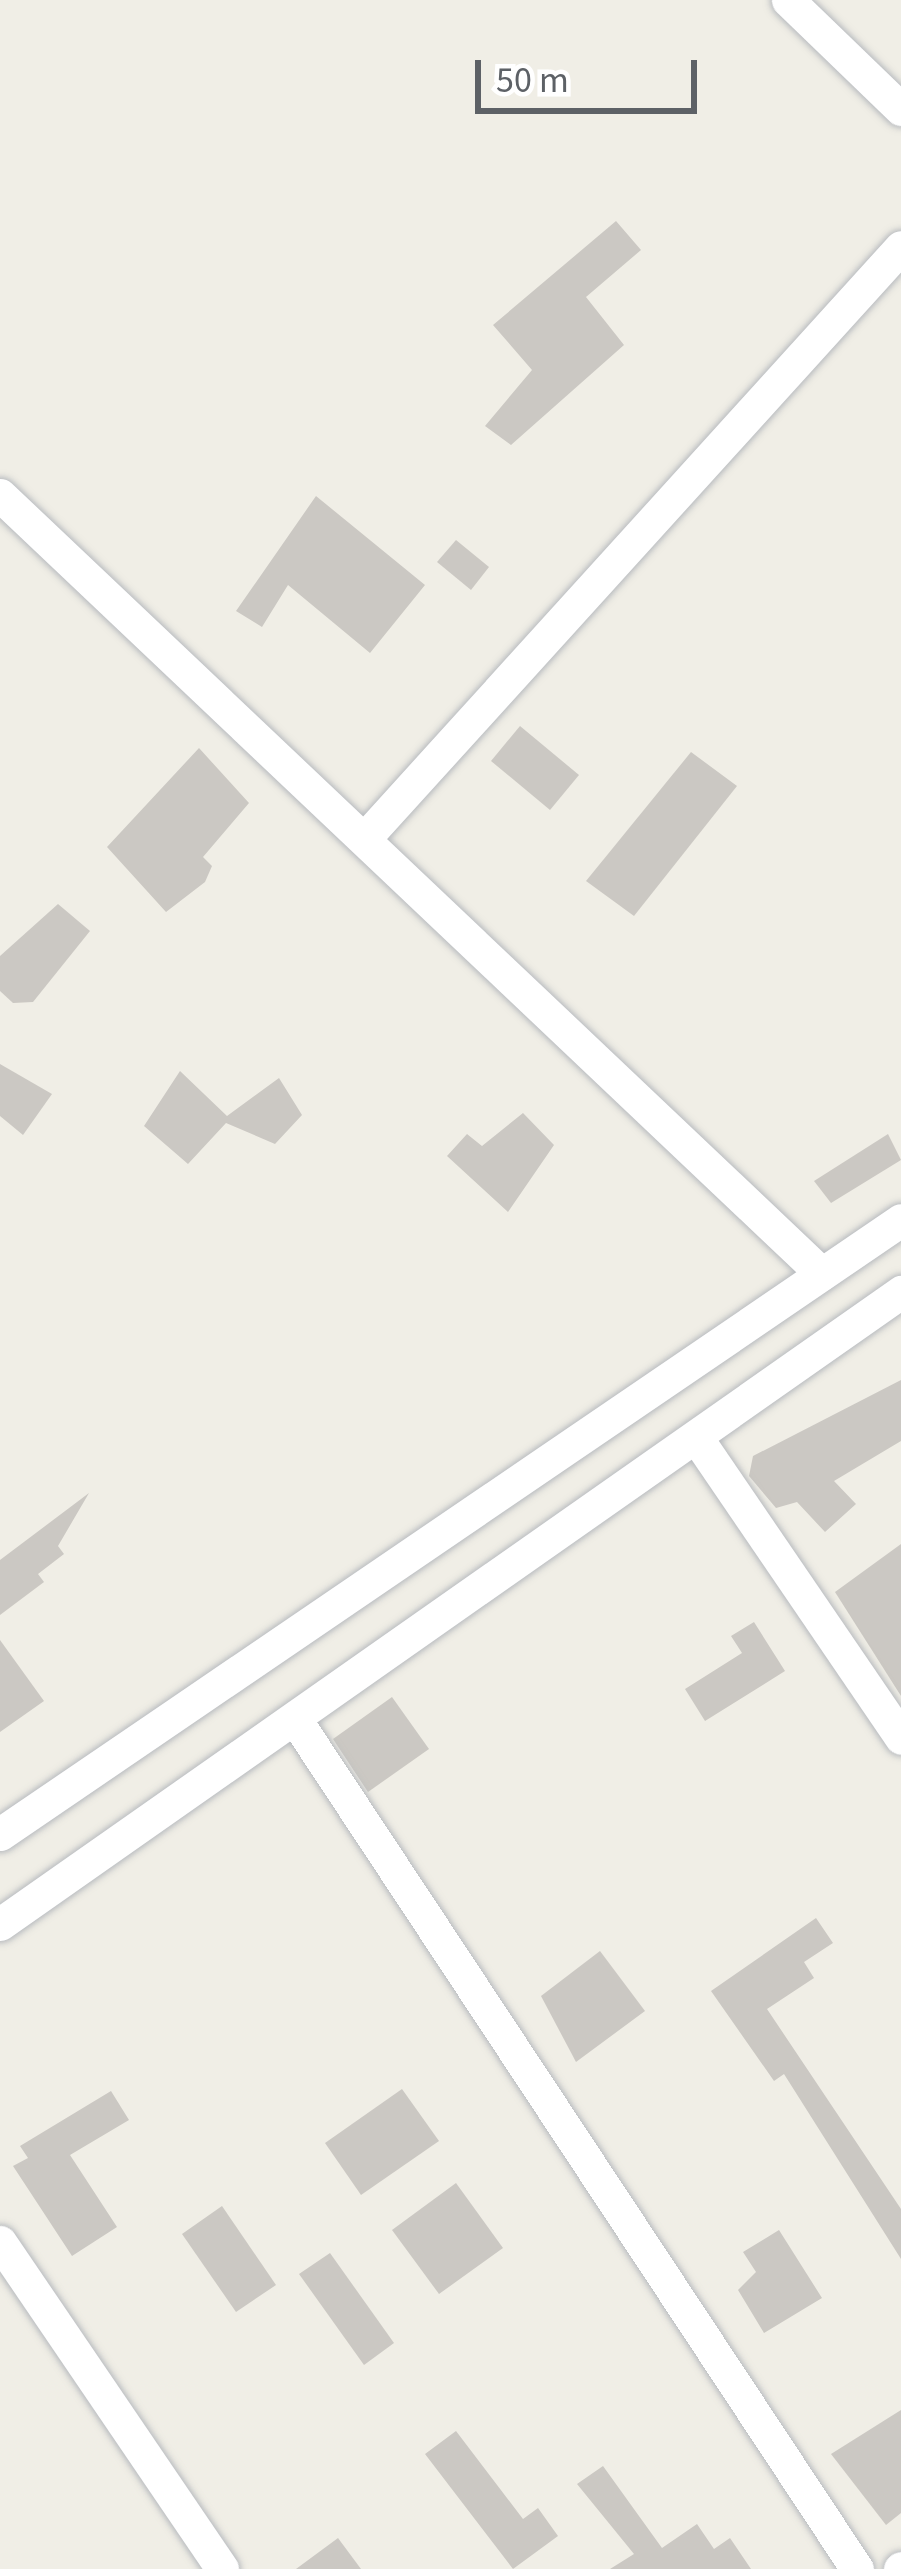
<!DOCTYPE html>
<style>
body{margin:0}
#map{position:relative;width:901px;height:2569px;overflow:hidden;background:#f0eee6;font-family:"Source Sans 3",sans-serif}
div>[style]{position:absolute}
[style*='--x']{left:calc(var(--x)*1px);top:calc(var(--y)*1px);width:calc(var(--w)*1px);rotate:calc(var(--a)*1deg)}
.building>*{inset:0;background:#cbc8c3}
.roads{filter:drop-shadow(0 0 3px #b8bbbf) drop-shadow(0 0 3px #b8bbbf)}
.street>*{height:33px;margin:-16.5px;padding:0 16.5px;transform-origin:16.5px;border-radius:16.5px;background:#fff}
span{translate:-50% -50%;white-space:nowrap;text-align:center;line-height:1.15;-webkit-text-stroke:12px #fff;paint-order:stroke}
.scale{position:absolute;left:475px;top:60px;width:222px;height:54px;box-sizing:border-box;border:6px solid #5d6166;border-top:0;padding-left:15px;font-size:36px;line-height:42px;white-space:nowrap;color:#5d6166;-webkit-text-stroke:9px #fff;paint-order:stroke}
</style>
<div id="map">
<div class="building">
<i style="clip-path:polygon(616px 221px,641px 250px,586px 297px,624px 345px,511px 445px,485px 426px,532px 370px,493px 325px)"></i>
<i style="clip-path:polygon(316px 496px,425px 585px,370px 653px,288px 585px,262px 627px,236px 611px)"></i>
<i style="clip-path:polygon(456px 540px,489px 567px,471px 590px,437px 562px)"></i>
<i style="clip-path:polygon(520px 726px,579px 775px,550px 810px,491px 761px)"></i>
<i style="clip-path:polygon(199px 748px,249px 803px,203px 857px,212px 866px,205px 882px,166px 912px,107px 847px)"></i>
<i style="clip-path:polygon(691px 752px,737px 786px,634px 916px,586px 881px)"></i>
<i style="clip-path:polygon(58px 904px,90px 931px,33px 1002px,13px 1003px,0 991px,0 956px)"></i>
<i style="clip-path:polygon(0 1064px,52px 1094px,23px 1135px,0 1116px)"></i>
<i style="clip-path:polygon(180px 1071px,227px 1116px,279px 1078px,302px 1115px,275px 1144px,226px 1123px,188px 1164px,144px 1126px)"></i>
<i style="clip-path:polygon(523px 1113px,554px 1145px,508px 1212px,447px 1156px,467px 1134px,482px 1146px)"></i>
<i style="clip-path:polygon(888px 1134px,901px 1160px,831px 1203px,814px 1181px)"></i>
<i style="clip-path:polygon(901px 1380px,901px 1441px,834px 1481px,856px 1504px,825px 1532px,797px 1502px,776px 1508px,749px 1476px,753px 1456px)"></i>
<i style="clip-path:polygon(89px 1493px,58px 1546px,64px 1554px,38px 1574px,44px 1582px,0 1615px,0 1560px)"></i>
<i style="clip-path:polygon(901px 1544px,901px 1696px,835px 1592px)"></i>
<i style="clip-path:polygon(754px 1622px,785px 1671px,705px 1721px,685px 1689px,742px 1653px,731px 1636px)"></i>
<i style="clip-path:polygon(0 1640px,44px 1701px,0 1732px)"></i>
<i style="clip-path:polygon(392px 1697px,429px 1749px,368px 1792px,333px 1739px)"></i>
<i style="clip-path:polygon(816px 1918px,833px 1943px,804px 1962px,814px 1978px,767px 2009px,901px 2209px,901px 2259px,784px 2074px,774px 2081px,711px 1991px)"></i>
<i style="clip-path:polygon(600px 1951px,645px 2011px,576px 2062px,541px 1996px)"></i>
<i style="clip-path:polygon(402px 2089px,439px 2141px,361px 2195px,325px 2143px)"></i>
<i style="clip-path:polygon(111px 2091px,129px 2120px,70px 2155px,117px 2227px,72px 2256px,13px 2166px,28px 2158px,20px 2146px)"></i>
<i style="clip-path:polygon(456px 2183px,503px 2248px,439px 2294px,392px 2230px)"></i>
<i style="clip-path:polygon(222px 2206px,276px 2285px,236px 2312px,182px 2234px)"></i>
<i style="clip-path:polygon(779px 2230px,822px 2298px,764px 2333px,738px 2290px,756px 2272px,743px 2252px)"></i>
<i style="clip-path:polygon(330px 2253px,394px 2343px,364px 2365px,299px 2274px)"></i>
<i style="clip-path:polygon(901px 2410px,901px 2513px,886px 2525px,831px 2454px)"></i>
<i style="clip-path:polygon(456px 2431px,523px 2519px,538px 2508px,558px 2536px,513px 2569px,425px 2454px)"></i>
<i style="clip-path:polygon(603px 2466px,662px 2548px,697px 2524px,714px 2549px,730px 2538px,751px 2569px,610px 2569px,634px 2554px,577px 2484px)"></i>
<i style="clip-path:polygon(338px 2538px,361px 2569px,296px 2569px)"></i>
</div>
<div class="roads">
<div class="street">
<i style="--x:788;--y:0;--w:157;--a:44"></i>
<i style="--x:0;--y:495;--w:1132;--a:43.46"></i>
<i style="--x:364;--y:839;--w:799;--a:-47.79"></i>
<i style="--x:696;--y:1437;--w:364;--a:55.7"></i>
<i style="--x:295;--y:1719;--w:1019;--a:56.53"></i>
<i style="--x:0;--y:1834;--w:1090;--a:-34.27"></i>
<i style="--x:0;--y:1924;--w:1101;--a:-35.05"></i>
<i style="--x:0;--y:2242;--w:395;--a:55.8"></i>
<i style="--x:900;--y:2569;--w:1;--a:-45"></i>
</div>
</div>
<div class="scale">50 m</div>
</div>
